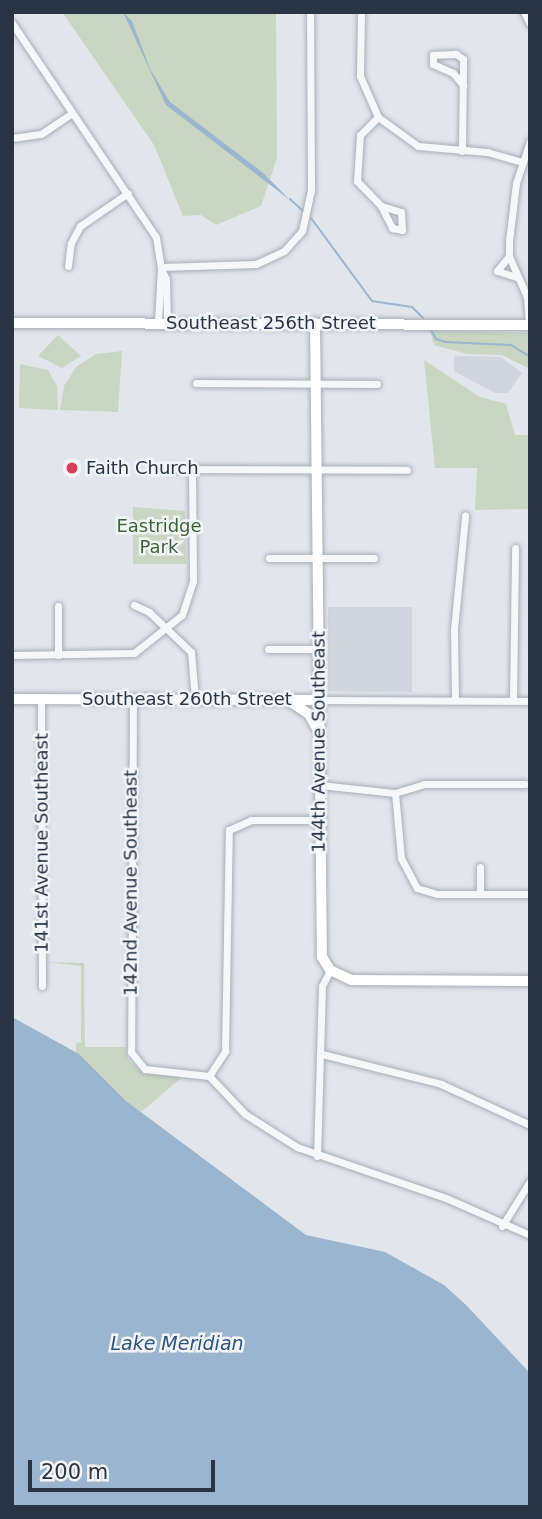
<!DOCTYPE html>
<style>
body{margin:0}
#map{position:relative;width:542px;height:1519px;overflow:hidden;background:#e2e6eb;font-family:"DejaVu Sans",sans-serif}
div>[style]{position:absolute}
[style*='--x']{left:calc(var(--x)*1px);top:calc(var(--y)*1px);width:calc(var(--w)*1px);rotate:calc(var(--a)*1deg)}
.built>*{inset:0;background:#d0d5de}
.green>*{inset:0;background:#c8d6c3}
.water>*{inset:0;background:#9bb5ce}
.stream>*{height:2px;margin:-1px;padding:0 1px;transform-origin:1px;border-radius:1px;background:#9bb5ce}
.roads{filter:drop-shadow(0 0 2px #a7adb6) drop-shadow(0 0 2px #a7adb6)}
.street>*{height:7px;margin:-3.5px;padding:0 3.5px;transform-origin:3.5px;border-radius:3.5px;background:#f5f7f9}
.secondary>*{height:10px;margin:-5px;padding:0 5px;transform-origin:5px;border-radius:5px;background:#fff}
.dots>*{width:19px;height:19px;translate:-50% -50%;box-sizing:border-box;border:4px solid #f2f5f8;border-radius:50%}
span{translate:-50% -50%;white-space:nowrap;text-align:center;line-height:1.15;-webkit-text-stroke:5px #f2f5f8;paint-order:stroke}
.street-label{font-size:18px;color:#293445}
.poi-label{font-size:18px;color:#293445}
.left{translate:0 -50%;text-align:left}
.park-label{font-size:18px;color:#3e6235}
.water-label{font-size:19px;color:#2f547c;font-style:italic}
.frame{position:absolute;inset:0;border:14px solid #293445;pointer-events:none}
.scale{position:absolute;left:28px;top:1460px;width:187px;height:32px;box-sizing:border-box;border:4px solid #293445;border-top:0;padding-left:9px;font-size:21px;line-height:24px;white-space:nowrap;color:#293445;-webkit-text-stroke:5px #f2f5f8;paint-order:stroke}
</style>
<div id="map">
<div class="built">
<i style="clip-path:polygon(454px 356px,501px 357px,522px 373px,508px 393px,495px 393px,454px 371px)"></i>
<i style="clip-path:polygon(328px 607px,412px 607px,412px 692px,328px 691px)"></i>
</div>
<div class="green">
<i style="clip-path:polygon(62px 12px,276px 12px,277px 158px,261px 206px,216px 225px,201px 215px,183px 216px,154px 145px)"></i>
<i style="clip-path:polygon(430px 331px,530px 333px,530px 369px,502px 355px,467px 354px,434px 345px)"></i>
<i style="clip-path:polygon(58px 335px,81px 356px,62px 368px,38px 356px)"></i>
<i style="clip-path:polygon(122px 351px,118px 412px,60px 410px,64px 386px,76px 367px,96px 354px)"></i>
<i style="clip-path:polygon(424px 360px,480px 397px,506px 404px,515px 435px,530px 435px,530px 509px,475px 510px,477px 468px,435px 468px)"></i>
<i style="clip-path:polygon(20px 364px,48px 370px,57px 386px,58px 410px,19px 408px)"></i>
<i style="clip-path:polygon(133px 507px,185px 511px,186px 564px,133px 564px)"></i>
<i style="clip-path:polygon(45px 962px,84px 963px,85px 1047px,125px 1047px,128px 1060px,141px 1071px,180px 1074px,180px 1079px,141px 1112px,126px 1101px,76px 1052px,76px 1043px,81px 1042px,81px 966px)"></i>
</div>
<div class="water">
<i style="clip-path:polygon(123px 12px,132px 21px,150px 69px,170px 102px,262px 172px,290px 200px,166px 105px)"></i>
<i style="clip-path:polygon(12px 1017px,79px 1054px,126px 1101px,306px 1235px,385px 1252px,444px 1285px,466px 1305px,530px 1373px,530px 1507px,12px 1507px)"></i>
</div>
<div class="stream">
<i style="--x:290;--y:199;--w:18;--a:43"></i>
<i style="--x:311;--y:218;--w:103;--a:53.7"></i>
<i style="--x:372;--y:301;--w:40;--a:8.5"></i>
<i style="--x:412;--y:307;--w:16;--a:45"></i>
<i style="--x:431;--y:330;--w:10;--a:61"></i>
<i style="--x:436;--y:339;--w:9;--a:18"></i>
<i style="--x:445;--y:342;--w:66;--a:2.6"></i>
<i style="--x:511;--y:345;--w:22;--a:32"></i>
</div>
<div class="roads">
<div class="street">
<i style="--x:361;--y:12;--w:64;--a:90.9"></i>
<i style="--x:360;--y:76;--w:45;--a:66.3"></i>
<i style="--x:378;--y:117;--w:49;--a:35.9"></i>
<i style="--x:418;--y:146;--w:69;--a:5"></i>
<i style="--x:487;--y:152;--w:36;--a:16"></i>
<i style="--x:524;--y:12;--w:13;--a:63"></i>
<i style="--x:12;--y:23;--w:258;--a:56.1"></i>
<i style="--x:156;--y:237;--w:30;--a:81"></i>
<i style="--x:161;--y:267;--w:56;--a:93.1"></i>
<i style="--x:378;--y:117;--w:25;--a:135"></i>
<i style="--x:360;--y:135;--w:46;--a:93.7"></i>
<i style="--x:357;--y:181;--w:35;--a:46"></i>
<i style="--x:381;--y:206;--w:25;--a:63"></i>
<i style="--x:392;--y:228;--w:10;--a:11"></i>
<i style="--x:402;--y:230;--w:18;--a:-93"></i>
<i style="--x:401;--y:212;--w:21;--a:-163"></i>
<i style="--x:12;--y:138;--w:29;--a:-8"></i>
<i style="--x:41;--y:134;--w:36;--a:-34"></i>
<i style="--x:462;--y:151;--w:86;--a:-89.3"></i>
<i style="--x:463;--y:65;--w:6;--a:-90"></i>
<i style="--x:463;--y:59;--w:9;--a:-144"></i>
<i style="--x:456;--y:54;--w:23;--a:178"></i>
<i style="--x:433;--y:55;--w:9;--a:90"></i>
<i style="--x:433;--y:64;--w:22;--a:24"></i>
<i style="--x:453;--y:73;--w:16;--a:50"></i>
<i style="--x:509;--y:256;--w:19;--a:129"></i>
<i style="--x:497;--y:271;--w:21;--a:17"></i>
<i style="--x:68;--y:266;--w:23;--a:-83"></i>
<i style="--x:71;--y:243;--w:19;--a:-62"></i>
<i style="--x:80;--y:226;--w:58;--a:-34.5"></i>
<i style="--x:161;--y:267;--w:95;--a:-1.8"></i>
<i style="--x:256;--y:264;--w:31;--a:-25"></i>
<i style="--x:284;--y:251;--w:27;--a:-48"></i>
<i style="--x:302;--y:231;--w:42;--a:-77.6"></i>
<i style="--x:311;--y:190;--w:178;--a:-90.3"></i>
<i style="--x:161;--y:268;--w:12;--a:66"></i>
<i style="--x:166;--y:279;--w:44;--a:88.7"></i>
<i style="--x:529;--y:325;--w:28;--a:-94"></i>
<i style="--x:527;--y:297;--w:45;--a:-113.7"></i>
<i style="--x:509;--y:256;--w:15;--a:-90"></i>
<i style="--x:509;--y:241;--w:58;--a:-83.1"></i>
<i style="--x:516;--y:183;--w:44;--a:-71.6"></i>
<i style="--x:196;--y:383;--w:181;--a:0.3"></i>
<i style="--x:168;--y:469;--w:239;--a:0.2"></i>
<i style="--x:269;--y:558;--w:105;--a:0"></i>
<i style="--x:134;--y:605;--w:17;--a:25"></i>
<i style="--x:149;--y:612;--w:58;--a:43.6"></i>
<i style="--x:191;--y:652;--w:47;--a:85.1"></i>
<i style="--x:58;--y:606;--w:49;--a:90"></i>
<i style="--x:268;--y:649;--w:51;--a:0"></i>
<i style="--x:12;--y:655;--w:122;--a:-0.9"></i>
<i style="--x:134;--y:653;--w:61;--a:-38.4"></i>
<i style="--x:182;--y:615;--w:36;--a:-72"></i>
<i style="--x:193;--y:581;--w:112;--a:-90.5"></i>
<i style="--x:41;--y:699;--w:287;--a:89.8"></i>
<i style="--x:455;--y:699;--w:70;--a:-90.8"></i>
<i style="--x:454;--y:629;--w:114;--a:-84.4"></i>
<i style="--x:133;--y:700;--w:352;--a:90.3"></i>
<i style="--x:131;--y:1052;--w:22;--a:51"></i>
<i style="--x:145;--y:1069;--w:64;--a:6.2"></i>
<i style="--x:320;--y:700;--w:210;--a:0.3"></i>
<i style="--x:513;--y:700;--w:152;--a:-89.2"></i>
<i style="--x:320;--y:785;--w:75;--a:6.1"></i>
<i style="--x:395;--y:793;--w:30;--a:-17"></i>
<i style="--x:424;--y:784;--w:101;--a:0"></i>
<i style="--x:395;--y:793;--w:65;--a:84.7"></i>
<i style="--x:401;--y:858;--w:34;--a:62"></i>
<i style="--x:417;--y:888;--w:21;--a:17"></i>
<i style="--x:437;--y:894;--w:93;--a:0"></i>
<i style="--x:480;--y:867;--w:27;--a:90"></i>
<i style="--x:322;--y:1054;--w:123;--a:14.1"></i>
<i style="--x:441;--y:1084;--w:98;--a:24.7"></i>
<i style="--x:209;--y:1076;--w:52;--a:46.5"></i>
<i style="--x:245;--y:1114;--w:62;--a:32.4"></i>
<i style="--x:297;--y:1147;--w:157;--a:18.9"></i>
<i style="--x:446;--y:1198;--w:92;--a:23.8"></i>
<i style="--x:209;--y:1076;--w:30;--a:-57"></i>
<i style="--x:225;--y:1051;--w:221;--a:-89"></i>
<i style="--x:229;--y:830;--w:24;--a:-24"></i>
<i style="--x:251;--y:820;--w:68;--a:0"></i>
<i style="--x:317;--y:1156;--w:170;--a:-88.3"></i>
<i style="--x:322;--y:986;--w:18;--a:-63"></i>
<i style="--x:502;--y:1226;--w:53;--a:-58.1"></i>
</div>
<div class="secondary">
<i style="--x:12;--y:323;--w:518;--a:0.22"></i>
<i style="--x:315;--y:323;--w:634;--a:89.37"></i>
<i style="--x:322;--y:957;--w:15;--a:58"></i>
<i style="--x:330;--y:970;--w:23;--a:25"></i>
<i style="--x:351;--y:980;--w:179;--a:0.3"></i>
<i style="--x:12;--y:699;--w:308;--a:0.2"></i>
<i style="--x:291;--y:702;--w:22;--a:34"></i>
<i style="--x:309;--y:714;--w:18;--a:61"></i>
</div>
</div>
<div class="dots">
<i style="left:72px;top:468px;background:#d83f5a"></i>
</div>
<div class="street-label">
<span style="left:271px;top:323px">Southeast 256th Street</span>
<span style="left:187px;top:699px">Southeast 260th Street</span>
<span style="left:319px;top:742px;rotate:-90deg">144th Avenue Southeast</span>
<span style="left:42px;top:843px;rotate:-90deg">141st Avenue Southeast</span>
<span style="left:131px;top:883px;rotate:-90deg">142nd Avenue Southeast</span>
</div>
<div class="poi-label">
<span class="left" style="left:86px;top:468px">Faith Church</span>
</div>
<div class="park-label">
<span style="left:159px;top:537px">Eastridge<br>Park</span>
</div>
<div class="water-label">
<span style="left:177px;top:1344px">Lake Meridian</span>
</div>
<div class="frame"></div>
<div class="scale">200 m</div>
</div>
